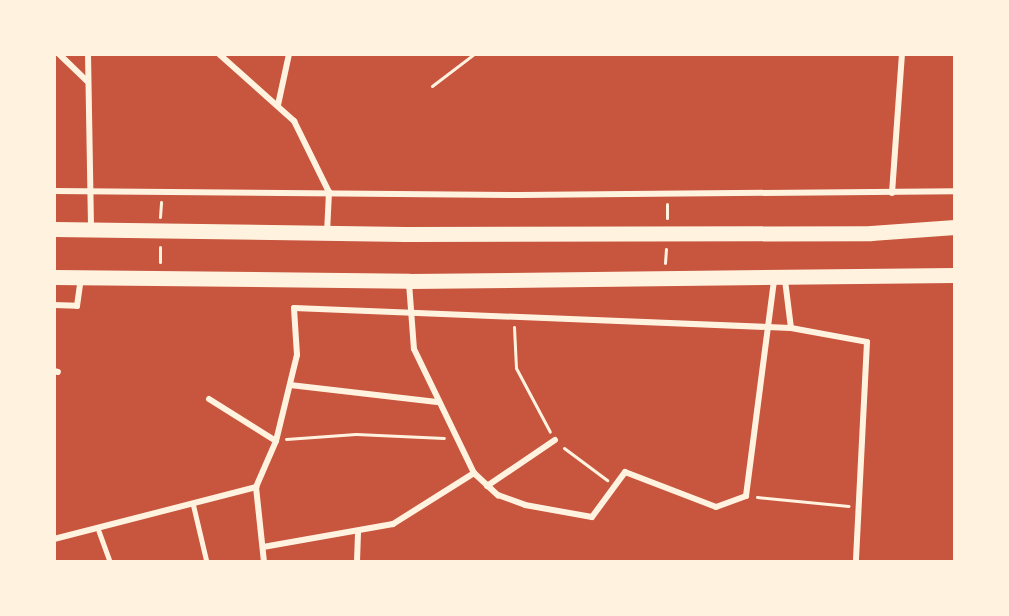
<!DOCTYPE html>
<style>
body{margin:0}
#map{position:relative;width:1009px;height:616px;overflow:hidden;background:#c8553d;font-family:"DejaVu Sans",sans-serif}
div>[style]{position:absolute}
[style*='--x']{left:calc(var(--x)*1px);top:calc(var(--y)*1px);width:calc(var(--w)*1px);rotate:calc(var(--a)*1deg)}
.path>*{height:3px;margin:-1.5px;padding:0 1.5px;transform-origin:1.5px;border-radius:1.5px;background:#fff3e0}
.service>*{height:4.5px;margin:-2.25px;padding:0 2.25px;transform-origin:2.25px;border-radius:2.25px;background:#fff3e0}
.minor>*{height:6px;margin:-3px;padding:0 3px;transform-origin:3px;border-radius:3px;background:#fff3e0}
.primary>*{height:15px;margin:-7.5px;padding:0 7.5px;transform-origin:7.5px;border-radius:7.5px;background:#fff3e0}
span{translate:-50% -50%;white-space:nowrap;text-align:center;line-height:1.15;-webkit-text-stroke:4.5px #fff3e0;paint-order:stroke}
.frame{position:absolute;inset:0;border:56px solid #fff3e0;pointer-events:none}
</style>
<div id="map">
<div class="path">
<i style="--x:432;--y:86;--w:53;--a:-37.3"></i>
<i style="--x:160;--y:217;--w:15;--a:-86"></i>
<i style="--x:667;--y:218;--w:14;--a:-90"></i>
<i style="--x:160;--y:247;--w:15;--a:90"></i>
<i style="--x:665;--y:263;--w:14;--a:-86"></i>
<i style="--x:514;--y:327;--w:41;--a:87.2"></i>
<i style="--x:516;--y:368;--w:72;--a:62"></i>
<i style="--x:286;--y:439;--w:70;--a:-4.1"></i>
<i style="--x:356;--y:434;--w:88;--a:2.6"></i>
<i style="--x:564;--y:448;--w:54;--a:36.7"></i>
<i style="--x:757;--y:497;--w:92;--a:5.6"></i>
</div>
<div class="service">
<i style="--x:193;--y:503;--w:61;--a:76.7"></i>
<i style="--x:99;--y:531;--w:33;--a:70"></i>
</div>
<div class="minor">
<i style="--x:59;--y:54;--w:39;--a:44"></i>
<i style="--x:88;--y:54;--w:175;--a:89"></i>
<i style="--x:219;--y:54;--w:101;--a:41.8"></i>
<i style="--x:294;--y:121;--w:79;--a:63.8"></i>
<i style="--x:329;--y:192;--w:41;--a:92.8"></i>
<i style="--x:278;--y:105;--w:52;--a:-77.8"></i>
<i style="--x:54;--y:191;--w:465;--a:0.5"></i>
<i style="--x:519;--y:195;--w:436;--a:-0.5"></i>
<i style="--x:892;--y:193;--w:139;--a:-85.9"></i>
<i style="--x:785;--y:280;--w:48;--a:82.9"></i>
<i style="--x:791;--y:328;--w:77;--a:10.4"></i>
<i style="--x:867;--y:342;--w:220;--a:92.9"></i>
<i style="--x:409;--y:283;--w:66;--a:85.7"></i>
<i style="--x:414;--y:349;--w:138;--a:64.2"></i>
<i style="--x:474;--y:473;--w:33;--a:43"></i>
<i style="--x:498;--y:495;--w:29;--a:20"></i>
<i style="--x:525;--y:505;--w:68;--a:10.2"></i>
<i style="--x:592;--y:517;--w:56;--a:-53.7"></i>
<i style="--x:625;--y:472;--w:97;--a:21"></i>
<i style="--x:716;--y:507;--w:32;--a:-20"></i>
<i style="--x:746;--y:496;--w:218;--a:-82.6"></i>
<i style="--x:54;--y:305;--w:23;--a:2"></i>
<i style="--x:77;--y:306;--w:27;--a:-82"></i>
<i style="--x:54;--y:371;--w:4;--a:14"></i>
<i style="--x:290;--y:385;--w:148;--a:6.6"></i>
<i style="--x:209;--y:399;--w:79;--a:32.1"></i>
<i style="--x:487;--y:486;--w:82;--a:-34.1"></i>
<i style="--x:54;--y:539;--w:209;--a:-14.4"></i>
<i style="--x:263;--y:547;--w:132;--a:-10"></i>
<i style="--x:393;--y:524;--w:96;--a:-32.2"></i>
<i style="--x:264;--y:562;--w:75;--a:-96.1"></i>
<i style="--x:256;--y:487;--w:50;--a:-66.5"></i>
<i style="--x:276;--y:441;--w:89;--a:-76.3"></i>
<i style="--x:297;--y:355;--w:47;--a:-93.7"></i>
<i style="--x:294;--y:308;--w:497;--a:2.3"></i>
<i style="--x:357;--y:562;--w:31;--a:-88"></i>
</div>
<div class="primary">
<i style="--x:54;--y:229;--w:351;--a:0.8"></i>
<i style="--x:405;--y:234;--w:466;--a:-0.1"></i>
<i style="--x:871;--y:233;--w:84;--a:-4.1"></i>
<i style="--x:54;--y:277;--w:355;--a:0.6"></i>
<i style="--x:409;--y:281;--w:546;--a:-0.63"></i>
</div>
<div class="frame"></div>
</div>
